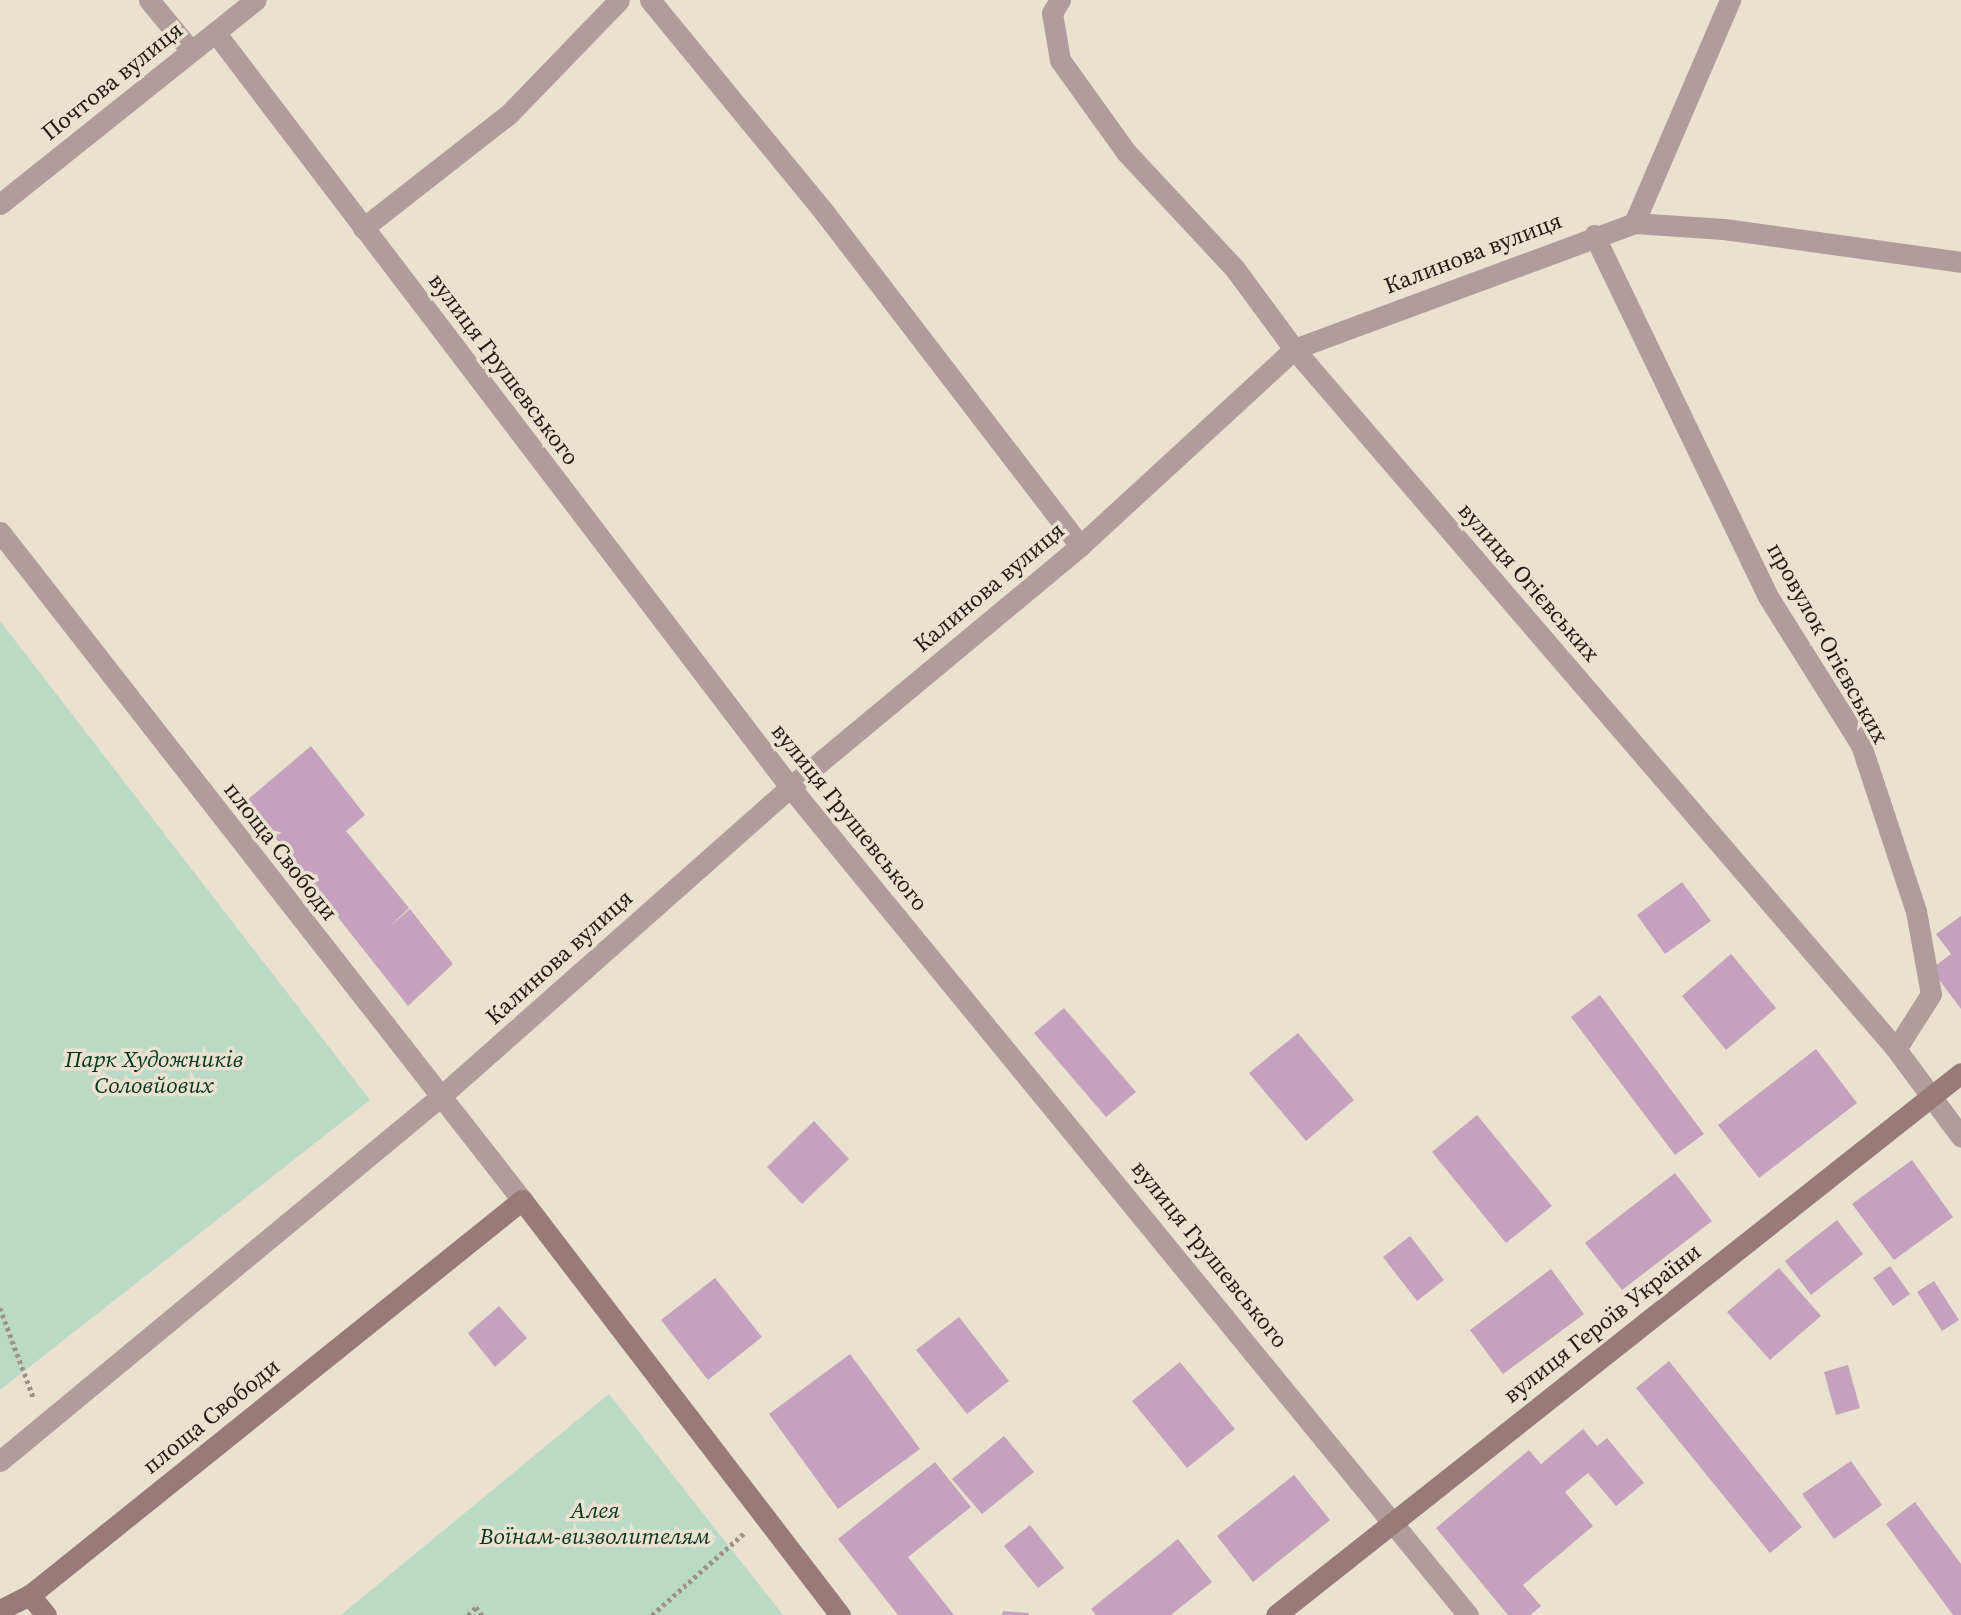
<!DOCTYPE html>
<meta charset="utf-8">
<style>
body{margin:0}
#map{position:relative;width:1961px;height:1615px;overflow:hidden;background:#ebe1cf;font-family:"Source Serif 4",serif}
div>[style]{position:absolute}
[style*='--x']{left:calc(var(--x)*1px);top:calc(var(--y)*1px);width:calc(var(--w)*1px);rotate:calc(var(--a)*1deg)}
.green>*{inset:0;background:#badac6}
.building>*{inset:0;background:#c4a2bd}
.path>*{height:4.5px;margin-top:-2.25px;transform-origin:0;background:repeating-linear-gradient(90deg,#9b9486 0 3.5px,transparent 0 7px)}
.street>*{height:21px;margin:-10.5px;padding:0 10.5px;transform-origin:10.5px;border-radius:10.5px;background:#b19c9b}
.secondary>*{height:21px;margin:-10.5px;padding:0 10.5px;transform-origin:10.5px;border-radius:10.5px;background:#987b78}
span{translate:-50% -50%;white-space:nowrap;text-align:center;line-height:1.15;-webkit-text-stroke:7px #ebe1cf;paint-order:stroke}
.street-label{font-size:23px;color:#1f1b15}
.park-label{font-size:23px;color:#01361f;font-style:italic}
</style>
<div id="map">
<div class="green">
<i style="clip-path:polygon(0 621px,370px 1100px,0 1390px)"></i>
<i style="clip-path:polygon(609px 1394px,783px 1615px,341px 1615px)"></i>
</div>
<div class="building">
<i style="clip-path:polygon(311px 746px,365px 815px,346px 831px,409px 908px,389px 927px,410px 909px,453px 964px,408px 1006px,246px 801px)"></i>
<i style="clip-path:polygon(1682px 882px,1711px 921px,1665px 954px,1637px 915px)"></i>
<i style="clip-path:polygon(1961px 916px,1961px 1009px,1931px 969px,1951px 954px,1936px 934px)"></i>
<i style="clip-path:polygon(1731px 954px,1776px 1008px,1726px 1050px,1682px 996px)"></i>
<i style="clip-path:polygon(1600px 995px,1704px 1134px,1675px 1155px,1571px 1017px)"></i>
<i style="clip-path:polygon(1064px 1008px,1136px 1092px,1106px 1117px,1034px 1033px)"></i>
<i style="clip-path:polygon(1298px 1033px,1354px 1100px,1306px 1141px,1249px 1073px)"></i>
<i style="clip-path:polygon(1816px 1049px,1857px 1103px,1759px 1178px,1718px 1125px)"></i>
<i style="clip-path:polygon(1477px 1115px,1552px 1206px,1506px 1243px,1432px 1152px)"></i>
<i style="clip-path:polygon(814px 1121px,849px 1159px,802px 1204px,767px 1167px)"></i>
<i style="clip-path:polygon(1912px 1160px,1953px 1217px,1894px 1260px,1852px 1204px)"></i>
<i style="clip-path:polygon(1675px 1173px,1712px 1221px,1622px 1290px,1585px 1243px)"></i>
<i style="clip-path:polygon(1837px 1220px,1863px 1254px,1811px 1295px,1785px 1261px)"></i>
<i style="clip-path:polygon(1410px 1236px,1444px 1280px,1417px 1301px,1383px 1257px)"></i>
<i style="clip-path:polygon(1890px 1266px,1910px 1294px,1893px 1306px,1873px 1278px)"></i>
<i style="clip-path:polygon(1779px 1268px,1821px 1316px,1770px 1360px,1727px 1312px)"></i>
<i style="clip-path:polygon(1551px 1269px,1584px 1314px,1503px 1374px,1470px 1330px)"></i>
<i style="clip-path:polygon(715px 1278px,762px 1337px,708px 1380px,661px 1320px)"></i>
<i style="clip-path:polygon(1934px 1281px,1959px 1320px,1942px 1331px,1917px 1292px)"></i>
<i style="clip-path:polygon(499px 1306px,527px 1338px,495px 1367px,468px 1333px)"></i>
<i style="clip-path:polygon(959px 1317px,1009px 1381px,967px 1414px,916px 1350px)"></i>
<i style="clip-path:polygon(850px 1354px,920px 1449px,838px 1509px,769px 1414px)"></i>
<i style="clip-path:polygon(1669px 1361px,1802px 1527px,1770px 1553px,1636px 1388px)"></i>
<i style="clip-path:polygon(1180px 1362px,1235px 1429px,1187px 1468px,1132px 1401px)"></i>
<i style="clip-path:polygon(1848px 1365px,1860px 1408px,1836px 1415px,1824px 1372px)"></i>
<i style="clip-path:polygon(1583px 1429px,1597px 1446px,1607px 1438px,1644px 1483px,1616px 1506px,1588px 1473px,1565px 1492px,1593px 1526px,1523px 1585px,1541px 1606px,1530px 1615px,1508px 1615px,1436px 1528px,1529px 1450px,1541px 1464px)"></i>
<i style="clip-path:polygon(1004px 1436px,1034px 1472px,982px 1514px,952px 1479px)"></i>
<i style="clip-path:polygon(1851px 1461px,1882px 1505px,1834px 1539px,1802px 1494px)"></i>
<i style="clip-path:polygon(935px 1462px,971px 1507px,908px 1557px,954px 1615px,898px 1615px,838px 1539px)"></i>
<i style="clip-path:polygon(1294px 1475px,1330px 1520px,1253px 1582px,1217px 1536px)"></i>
<i style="clip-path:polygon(1915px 1502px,1961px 1564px,1961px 1615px,1953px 1615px,1886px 1524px)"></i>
<i style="clip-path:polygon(1030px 1525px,1064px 1568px,1038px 1588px,1004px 1546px)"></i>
<i style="clip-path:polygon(1178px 1539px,1212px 1582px,1171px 1615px,1096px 1615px,1091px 1609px)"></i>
<i style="clip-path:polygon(1003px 1611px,1029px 1613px,1029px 1615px,1002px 1615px)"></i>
</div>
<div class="path">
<i style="--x:0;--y:1308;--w:97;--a:69.5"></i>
<i style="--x:468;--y:1615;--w:11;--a:-45"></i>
<i style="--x:476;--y:1607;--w:10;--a:53"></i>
<i style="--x:652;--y:1615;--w:125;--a:-41.7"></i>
</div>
<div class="street">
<i style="--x:149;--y:0;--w:66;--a:50.5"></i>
<i style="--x:650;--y:0;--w:274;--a:50.6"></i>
<i style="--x:824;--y:212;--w:421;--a:52.5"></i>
<i style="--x:1060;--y:0;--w:15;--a:122"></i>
<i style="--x:1052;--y:13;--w:48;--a:80.3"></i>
<i style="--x:1060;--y:60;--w:113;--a:54.3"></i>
<i style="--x:1126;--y:152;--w:160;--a:47"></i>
<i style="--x:1235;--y:269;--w:99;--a:53.6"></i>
<i style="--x:1294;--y:349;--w:923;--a:49.3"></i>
<i style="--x:1896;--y:1049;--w:109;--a:53.5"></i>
<i style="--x:215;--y:32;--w:949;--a:52.71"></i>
<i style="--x:790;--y:787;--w:1070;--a:50.69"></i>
<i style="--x:0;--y:204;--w:327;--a:-38.6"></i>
<i style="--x:1634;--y:223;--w:243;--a:-66.7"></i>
<i style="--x:363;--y:228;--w:185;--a:-38"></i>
<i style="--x:509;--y:114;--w:158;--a:-46"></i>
<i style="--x:1594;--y:235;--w:399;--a:64.3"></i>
<i style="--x:1767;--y:595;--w:177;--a:57.9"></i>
<i style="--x:1861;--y:745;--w:175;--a:71.7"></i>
<i style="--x:1916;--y:911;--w:84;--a:79.8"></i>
<i style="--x:1931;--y:994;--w:65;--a:122.5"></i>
<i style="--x:0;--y:532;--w:848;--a:51.99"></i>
<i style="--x:0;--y:1461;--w:571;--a:-39.6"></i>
<i style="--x:440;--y:1097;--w:468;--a:-41.5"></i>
<i style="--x:790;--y:787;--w:377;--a:-39.7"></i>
<i style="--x:1080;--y:546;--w:291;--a:-42.6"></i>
<i style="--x:1294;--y:349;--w:363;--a:-20.3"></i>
<i style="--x:1634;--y:223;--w:90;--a:3.8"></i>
<i style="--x:1724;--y:229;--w:239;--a:7.9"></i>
</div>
<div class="secondary">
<i style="--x:0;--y:1610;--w:34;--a:-27"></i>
<i style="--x:46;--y:1615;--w:26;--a:-129"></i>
<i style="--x:30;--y:1595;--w:631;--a:-38.76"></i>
<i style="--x:522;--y:1200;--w:523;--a:52.54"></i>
<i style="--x:1276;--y:1615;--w:873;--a:-38.35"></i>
</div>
<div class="street-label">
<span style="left:112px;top:81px;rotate:-39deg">Почтова вулиця</span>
<span style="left:1473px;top:253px;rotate:-21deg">Калинова вулиця</span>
<span style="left:504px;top:369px;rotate:53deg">вулиця Грушевського</span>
<span style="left:1529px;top:582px;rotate:49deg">вулиця Огієвських</span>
<span style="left:989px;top:587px;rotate:-40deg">Калинова вулиця</span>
<span style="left:1828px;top:643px;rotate:61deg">провулок Огієвських</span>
<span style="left:850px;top:817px;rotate:51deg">вулиця Грушевського</span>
<span style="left:281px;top:851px;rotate:52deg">площа Свободи</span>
<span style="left:559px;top:957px;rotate:-42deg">Калинова вулиця</span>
<span style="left:1210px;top:1254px;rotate:51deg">вулиця Грушевського</span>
<span style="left:1602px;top:1323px;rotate:-38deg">вулиця Героїв України</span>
<span style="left:211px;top:1416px;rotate:-39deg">площа Свободи</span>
</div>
<div class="park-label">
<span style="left:154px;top:1072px">Парк Художників<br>Соловйових</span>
<span style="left:595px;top:1523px">Алея<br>Воїнам-визволителям</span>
</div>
</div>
